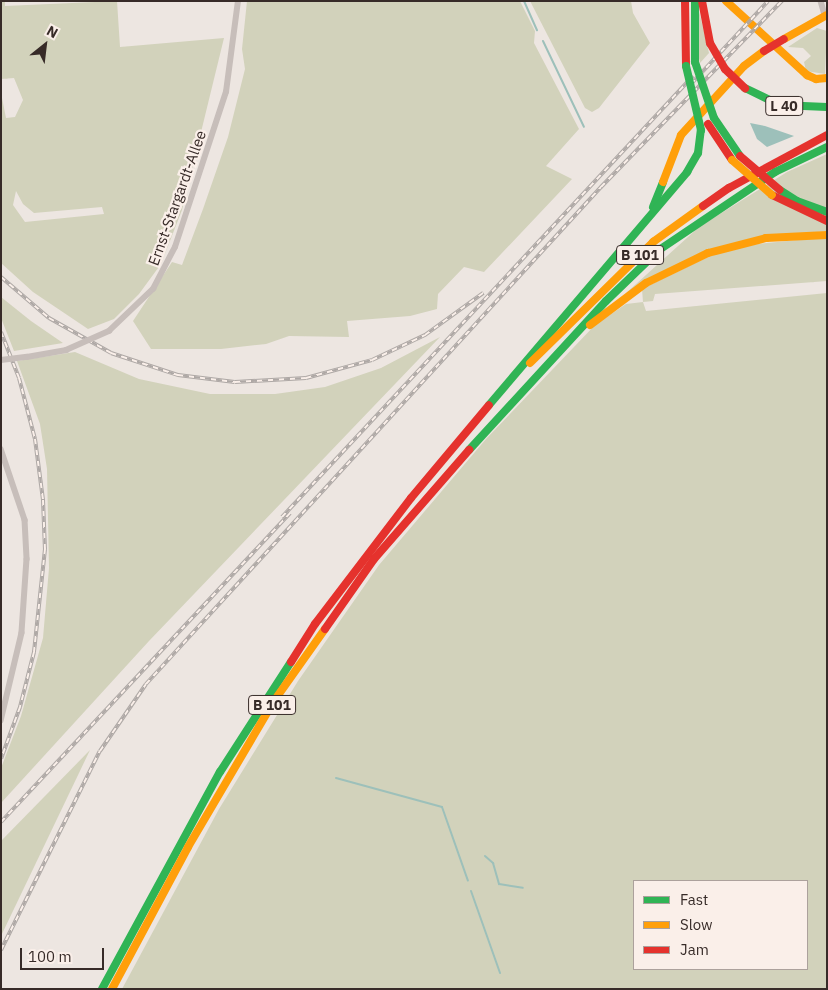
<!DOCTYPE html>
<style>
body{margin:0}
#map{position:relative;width:828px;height:990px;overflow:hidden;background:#ede6e1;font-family:"IBM Plex Sans",sans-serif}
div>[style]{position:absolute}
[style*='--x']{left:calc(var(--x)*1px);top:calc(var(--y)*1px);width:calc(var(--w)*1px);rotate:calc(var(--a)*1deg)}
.green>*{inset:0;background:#d2d2bb}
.water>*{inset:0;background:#9dc0ba}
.stream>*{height:2px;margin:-1px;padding:0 1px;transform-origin:1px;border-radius:1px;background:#9dc0ba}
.street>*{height:5.5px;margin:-2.75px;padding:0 2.75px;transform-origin:2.75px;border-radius:2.75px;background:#c7beba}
.fast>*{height:8px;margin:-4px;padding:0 4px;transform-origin:4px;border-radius:4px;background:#30b455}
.slow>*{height:8px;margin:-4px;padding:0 4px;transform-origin:4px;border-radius:4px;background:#ff9f0a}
.jam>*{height:8px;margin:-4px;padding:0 4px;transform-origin:4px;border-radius:4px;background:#e5322d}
.rail>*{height:4px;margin-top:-2px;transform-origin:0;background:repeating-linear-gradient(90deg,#faefe9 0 5.5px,#aea8a5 0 11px);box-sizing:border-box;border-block:1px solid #aea8a5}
.street-bridge>*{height:5.5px;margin:-2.75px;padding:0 2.75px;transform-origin:2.75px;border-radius:2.75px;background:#c7beba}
.fast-bridge>*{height:8px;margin:-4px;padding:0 4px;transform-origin:4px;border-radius:4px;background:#30b455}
.slow-bridge>*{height:8px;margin:-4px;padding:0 4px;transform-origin:4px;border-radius:4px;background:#ff9f0a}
.jam-bridge>*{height:8px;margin:-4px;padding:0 4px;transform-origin:4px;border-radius:4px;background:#e5322d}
span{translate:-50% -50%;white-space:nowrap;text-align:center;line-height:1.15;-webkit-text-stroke:4.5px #faefe9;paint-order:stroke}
.shield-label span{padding:1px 4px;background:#faefe9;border:1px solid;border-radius:4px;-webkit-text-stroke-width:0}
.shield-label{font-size:14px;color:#372b28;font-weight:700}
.street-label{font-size:15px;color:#372b28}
.frame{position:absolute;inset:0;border:2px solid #372b28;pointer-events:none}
.legend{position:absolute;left:633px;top:880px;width:175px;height:90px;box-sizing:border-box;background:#faefe9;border:1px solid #aca19c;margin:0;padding:6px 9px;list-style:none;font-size:15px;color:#372b28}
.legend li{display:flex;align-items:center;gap:10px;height:25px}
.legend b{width:25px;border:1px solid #aca19c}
.north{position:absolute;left:20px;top:20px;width:50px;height:50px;-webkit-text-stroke:4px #faefe9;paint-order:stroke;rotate:29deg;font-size:14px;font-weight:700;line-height:20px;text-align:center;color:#372b28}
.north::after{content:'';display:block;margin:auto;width:18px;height:22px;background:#372b28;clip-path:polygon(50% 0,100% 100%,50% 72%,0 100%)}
.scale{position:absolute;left:20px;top:948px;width:84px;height:22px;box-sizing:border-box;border:2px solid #372b28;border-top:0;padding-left:6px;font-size:15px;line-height:18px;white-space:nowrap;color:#372b28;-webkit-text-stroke:4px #faefe9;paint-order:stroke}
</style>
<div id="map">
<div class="green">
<i style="clip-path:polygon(evenodd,1px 1px,5px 1px,5px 6px,117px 1px,120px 47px,224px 38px,182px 210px,161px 264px,139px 294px,114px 319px,88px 329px,33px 292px,1px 263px,1px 93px,6px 118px,15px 117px,23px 100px,14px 78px,1px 79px,1px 1px,16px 191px,23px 204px,34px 213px,102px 207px,104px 214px,25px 222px,13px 205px,16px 191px)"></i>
<i style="clip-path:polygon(247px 1px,520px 1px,535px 31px,534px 43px,579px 129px,546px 166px,572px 179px,484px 272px,464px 267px,438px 294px,437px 309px,410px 316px,347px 321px,349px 337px,289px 336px,266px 344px,221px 349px,151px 349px,133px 321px,172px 262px,182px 265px,203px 209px,228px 137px,245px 69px,242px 49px)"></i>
<i style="clip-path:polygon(530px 1px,631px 1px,633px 13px,650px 43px,599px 108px,592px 112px,585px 108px)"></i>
<i style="clip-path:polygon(699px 11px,709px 53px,700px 63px,697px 49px)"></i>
<i style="clip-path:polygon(817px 28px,827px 31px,825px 74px,806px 71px,804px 62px,811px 56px,803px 48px,788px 47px)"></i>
<i style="clip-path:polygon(827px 154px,827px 231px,748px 239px,625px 294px,699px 227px,787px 172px)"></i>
<i style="clip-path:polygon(evenodd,827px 237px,827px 281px,655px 294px,653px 301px,643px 302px,646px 311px,827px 293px,827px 989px,122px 989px,219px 809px,298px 681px,379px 565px,486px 439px,595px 325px,626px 304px,643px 302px,642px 289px,710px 256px,748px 245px,827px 237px,634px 881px,807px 881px,807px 969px,634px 969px,634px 881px)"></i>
<i style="clip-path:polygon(1px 297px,31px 321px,63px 343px,14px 351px,1px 318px)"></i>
<i style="clip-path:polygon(440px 337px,149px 641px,1px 803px,1px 768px,21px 716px,43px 638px,49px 568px,47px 469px,40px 424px,17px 361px,75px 352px,139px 379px,210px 394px,275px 394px,325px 387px,381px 368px)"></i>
<i style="clip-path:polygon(90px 750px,1px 936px,1px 841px)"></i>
</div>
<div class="water">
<i style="clip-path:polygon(750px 123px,765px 126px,794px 136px,767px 147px,757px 139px)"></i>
</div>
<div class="stream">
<i style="--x:524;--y:1;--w:32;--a:66"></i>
<i style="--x:543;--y:41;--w:95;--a:64.5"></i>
<i style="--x:336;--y:778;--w:110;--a:15.3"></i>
<i style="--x:442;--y:807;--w:78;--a:70.6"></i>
<i style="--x:485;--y:856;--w:11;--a:41"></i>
<i style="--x:493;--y:863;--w:22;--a:74"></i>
<i style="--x:499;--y:884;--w:24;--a:9"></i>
<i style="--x:471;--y:891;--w:87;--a:70.5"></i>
</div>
<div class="street">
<i style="--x:821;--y:1;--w:15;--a:74"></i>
<i style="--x:109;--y:331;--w:61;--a:-43.7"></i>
<i style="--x:153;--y:289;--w:47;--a:-62.4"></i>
<i style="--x:175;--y:247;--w:163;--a:-71.8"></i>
<i style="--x:226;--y:92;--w:92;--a:-82.5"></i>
<i style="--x:27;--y:357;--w:40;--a:-10"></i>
<i style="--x:1;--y:449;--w:75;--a:71.3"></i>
<i style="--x:25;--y:520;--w:39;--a:87"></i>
<i style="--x:27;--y:559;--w:74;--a:93.9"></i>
<i style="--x:22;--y:633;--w:90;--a:103.4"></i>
</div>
<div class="fast">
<i style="--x:695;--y:1;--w:61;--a:90"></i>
<i style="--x:745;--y:88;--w:39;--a:26"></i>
<i style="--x:780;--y:105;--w:47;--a:2.4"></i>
<i style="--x:714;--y:118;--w:46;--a:55.6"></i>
<i style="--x:780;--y:190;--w:20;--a:33"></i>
<i style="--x:797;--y:201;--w:32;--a:20"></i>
<i style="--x:653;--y:207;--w:27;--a:-68"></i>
<i style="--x:489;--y:405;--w:306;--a:-49.6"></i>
<i style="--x:687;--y:172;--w:22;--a:-60"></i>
<i style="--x:698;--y:153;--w:23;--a:-83"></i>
<i style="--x:469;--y:450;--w:202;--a:-47.4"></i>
<i style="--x:606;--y:301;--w:74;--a:-43.9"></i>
<i style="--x:659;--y:250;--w:140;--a:-33.9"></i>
<i style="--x:775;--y:172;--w:58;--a:-25.7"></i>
<i style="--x:102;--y:989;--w:247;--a:-61.5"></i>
<i style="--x:220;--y:772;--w:131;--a:-57.2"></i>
</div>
<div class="slow">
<i style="--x:726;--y:1;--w:110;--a:42.4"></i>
<i style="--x:807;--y:75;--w:10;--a:24"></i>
<i style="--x:816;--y:79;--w:11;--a:-5"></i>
<i style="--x:784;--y:39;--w:49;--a:-29.2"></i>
<i style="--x:663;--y:182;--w:50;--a:-69"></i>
<i style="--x:681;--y:135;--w:93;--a:-47.6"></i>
<i style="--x:744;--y:66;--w:25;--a:-37"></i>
<i style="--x:590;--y:325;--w:70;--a:-36.9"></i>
<i style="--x:646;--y:283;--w:69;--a:-25.8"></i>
<i style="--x:708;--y:253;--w:60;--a:-14.5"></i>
<i style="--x:766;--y:238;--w:61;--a:-2.8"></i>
<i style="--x:530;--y:363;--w:173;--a:-44.5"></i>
<i style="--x:653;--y:242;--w:62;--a:-35.8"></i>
<i style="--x:112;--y:989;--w:161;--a:-61.8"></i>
<i style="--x:188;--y:847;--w:169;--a:-59.5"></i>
<i style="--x:274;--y:701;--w:88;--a:-54.7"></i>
</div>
<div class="jam">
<i style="--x:685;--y:1;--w:65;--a:89.1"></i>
<i style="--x:702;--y:1;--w:43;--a:79.2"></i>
<i style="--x:708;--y:124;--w:43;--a:56.3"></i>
<i style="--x:772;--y:195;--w:61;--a:25.3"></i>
<i style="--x:703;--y:206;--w:32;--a:-35"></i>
<i style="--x:729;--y:188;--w:111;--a:-28.4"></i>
<i style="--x:325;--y:629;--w:85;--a:-55"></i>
<i style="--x:374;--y:559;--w:145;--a:-48.9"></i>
<i style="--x:291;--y:662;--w:45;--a:-57.7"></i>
<i style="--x:315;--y:624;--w:158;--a:-52.7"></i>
<i style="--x:411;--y:498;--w:121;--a:-50"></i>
</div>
<div class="rail">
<i style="--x:691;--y:84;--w:113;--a:-47.1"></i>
<i style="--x:1;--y:277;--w:63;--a:40.5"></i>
<i style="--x:49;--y:318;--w:71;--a:29.4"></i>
<i style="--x:111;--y:353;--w:71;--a:18.2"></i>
<i style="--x:178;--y:375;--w:57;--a:7"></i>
<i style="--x:235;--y:382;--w:71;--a:-3.2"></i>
<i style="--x:306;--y:378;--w:68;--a:-15.3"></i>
<i style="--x:372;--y:360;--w:59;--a:-25.3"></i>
<i style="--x:425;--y:335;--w:72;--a:-35.9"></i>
<i style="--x:1;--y:332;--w:49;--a:68.6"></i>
<i style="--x:19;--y:378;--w:63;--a:75.3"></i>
<i style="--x:35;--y:439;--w:62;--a:82.5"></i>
<i style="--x:43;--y:500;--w:49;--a:87.7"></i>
<i style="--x:45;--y:549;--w:104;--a:96.1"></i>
<i style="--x:34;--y:652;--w:57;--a:104.3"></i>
<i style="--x:20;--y:707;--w:55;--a:110.1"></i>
<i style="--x:282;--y:517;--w:603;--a:-47.02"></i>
<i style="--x:1;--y:822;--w:423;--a:-46.9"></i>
<i style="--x:1;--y:950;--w:222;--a:-63.6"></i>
<i style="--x:100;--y:751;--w:81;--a:-55.5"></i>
<i style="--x:146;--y:684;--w:674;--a:-47.53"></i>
<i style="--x:601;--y:187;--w:260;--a:-45.8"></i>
</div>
<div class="street-bridge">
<i style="--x:66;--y:350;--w:47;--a:-23.8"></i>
<i style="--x:1;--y:360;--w:26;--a:-7"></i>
</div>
<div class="fast-bridge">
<i style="--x:695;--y:62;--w:59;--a:71.3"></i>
<i style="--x:686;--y:66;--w:66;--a:76.8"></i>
</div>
<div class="slow-bridge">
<i style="--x:732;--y:160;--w:53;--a:41.2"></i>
</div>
<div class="jam-bridge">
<i style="--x:710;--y:43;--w:30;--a:60"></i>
<i style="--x:725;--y:69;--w:28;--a:44"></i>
<i style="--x:764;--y:51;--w:23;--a:-31"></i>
<i style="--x:740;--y:156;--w:52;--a:40.4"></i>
</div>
<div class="shield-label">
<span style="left:784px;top:106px">L 40</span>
<span style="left:640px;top:255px">B 101</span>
<span style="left:272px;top:705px">B 101</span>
</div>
<div class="street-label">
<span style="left:177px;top:198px;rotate:-70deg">Ernst-Stargardt-Allee</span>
</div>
<div class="frame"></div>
<ul class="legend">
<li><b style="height:6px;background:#30b455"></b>Fast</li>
<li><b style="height:6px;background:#ff9f0a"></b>Slow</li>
<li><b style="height:6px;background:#e5322d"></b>Jam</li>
</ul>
<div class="north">N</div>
<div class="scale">100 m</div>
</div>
